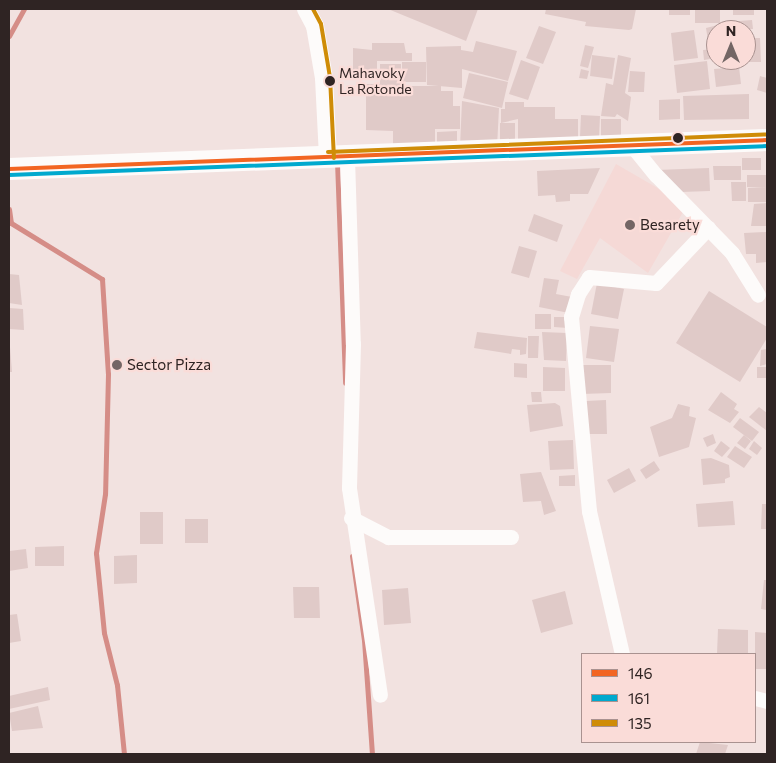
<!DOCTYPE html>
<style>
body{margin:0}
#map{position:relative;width:776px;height:763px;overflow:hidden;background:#f2e2e0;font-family:Commissioner,sans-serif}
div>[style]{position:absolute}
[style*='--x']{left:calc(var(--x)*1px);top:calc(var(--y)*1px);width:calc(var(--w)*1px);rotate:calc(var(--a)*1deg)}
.built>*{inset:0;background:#f5d9d6}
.stream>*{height:5px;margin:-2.5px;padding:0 2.5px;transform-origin:2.5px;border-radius:2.5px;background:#d58d87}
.building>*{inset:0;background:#e0cac8}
.minor>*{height:15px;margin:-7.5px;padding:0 7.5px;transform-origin:7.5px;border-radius:7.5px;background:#fdfbfa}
.tertiary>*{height:18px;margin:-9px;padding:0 9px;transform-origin:9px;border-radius:9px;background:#fdfbfa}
.primary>*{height:22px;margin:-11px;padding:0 11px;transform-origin:11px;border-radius:11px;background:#fdfbfa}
.bus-1>*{height:4px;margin:-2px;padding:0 2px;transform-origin:2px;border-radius:2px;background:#f26522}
.bus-2>*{height:4px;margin:-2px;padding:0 2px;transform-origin:2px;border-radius:2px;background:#00a9ce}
.bus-3>*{height:4px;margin:-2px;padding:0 2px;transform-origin:2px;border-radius:2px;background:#cf8c07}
.dots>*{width:14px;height:14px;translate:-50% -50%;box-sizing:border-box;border:2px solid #fadcd8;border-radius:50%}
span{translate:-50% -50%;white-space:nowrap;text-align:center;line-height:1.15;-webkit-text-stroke:4.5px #fadcd8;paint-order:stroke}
.bus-label{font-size:14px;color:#2f2423}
.left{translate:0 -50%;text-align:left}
.poi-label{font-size:15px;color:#2f2423}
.frame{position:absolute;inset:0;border:10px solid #2f2423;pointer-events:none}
.legend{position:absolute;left:581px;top:653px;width:175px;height:90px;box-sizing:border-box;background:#fadcd8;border:1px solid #a99290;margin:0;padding:6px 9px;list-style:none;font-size:15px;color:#2f2423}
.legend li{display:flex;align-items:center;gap:10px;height:25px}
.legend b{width:25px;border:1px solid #a99290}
.north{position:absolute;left:706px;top:20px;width:50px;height:50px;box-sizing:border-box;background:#fadcd8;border:1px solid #a99290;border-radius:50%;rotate:0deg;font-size:14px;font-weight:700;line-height:20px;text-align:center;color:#2f2423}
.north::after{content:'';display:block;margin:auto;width:18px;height:22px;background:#736665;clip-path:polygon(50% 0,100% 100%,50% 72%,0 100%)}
</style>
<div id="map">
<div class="built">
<i style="clip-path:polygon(616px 164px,661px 190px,683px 212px,648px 273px,600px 238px,577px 279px,560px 271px)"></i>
</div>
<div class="stream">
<i style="--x:9;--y:36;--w:31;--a:-61"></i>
<i style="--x:337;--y:161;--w:222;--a:87.9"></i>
<i style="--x:9;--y:209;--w:14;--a:82"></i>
<i style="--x:11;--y:223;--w:107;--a:31.6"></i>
<i style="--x:102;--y:279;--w:95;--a:86.4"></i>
<i style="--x:108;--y:374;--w:120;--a:91.4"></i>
<i style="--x:105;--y:494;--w:60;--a:98.7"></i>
<i style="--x:96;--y:553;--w:80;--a:84.3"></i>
<i style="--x:104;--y:633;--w:54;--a:76"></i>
<i style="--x:117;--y:685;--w:69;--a:84.2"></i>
<i style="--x:352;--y:556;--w:85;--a:81.9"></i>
<i style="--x:364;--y:640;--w:114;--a:86"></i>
</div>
<div class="building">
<i style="clip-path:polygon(388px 9px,478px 9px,466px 41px)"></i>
<i style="clip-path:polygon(546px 9px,636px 9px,632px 29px,629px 30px,585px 26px,586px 22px,545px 14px)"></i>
<i style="clip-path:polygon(669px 9px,690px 9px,690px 15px,669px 15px)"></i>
<i style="clip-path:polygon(695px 9px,720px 9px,720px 23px,695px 23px)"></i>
<i style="clip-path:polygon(733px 9px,754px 9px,754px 15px,733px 15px)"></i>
<i style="clip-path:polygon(752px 20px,753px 29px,726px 30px,726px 22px)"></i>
<i style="clip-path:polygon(722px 24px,724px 30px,716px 30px,716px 39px,708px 41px,706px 28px)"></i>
<i style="clip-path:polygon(539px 26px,556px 32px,543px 64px,526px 58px)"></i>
<i style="clip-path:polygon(694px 30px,698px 58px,674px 61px,671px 33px)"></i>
<i style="clip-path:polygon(746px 38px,760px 38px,761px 62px,742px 62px,746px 60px)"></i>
<i style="clip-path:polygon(476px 41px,517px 51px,508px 81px,462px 69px,462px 88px,427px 85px,426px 47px,461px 46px,461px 50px,473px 52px)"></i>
<i style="clip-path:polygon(372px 43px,404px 43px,406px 53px,412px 53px,412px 61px,377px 61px,377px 80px,353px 80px,353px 48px,372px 50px)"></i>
<i style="clip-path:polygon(585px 45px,594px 47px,588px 68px,580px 66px)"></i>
<i style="clip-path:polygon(716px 49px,716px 58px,704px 60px,703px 50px)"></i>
<i style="clip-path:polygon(592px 55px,615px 58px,612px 79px,590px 76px)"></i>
<i style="clip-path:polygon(618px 55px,631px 58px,625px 93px,631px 97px,628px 121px,617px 114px,615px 117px,601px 116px,606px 83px,613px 85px)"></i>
<i style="clip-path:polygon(521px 60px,540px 67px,528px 100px,509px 94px)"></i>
<i style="clip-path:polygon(707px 61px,710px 89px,677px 93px,674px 65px)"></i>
<i style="clip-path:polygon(402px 62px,426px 62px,426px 82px,402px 82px)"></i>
<i style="clip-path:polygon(380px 64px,401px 64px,401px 86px,441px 86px,441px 91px,453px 91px,453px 106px,460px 106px,460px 129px,435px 129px,435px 146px,393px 146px,393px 131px,366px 130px,366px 84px,380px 84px)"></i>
<i style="clip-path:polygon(739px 67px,741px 84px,716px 87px,714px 69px)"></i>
<i style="clip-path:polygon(581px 69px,589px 71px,587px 79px,579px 78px)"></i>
<i style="clip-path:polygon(630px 71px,645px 72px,644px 92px,628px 92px)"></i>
<i style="clip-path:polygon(469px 73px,508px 82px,502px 108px,463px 98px)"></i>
<i style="clip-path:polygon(760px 76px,767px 78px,767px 93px,757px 90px)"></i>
<i style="clip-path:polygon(749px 94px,749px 119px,684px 120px,683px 96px)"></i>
<i style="clip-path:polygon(680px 99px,680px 119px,659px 120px,659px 100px)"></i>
<i style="clip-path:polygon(462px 101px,499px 108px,497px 147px,460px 147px)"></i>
<i style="clip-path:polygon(505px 102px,524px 102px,524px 107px,555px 107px,555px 119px,578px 119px,578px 138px,518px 142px,518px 119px,501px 123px,501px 109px,505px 109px)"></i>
<i style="clip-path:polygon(581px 115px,600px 116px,599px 138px,580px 137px)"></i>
<i style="clip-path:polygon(601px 119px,621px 119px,621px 141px,601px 141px)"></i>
<i style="clip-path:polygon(500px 123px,515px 123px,515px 143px,500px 143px)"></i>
<i style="clip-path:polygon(457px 131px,457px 145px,437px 146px,437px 132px)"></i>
<i style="clip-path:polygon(742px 158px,761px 158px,761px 170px,742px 170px)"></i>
<i style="clip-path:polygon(713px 166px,741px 166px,741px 180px,714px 180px)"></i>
<i style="clip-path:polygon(600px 168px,588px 194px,570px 194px,570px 201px,556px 202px,555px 195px,538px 196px,537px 171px)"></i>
<i style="clip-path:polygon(709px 168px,710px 191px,681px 192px,657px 170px)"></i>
<i style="clip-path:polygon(747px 175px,766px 175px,766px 188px,747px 187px)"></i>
<i style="clip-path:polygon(731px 182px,746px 182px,746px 201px,732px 201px)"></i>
<i style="clip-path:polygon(748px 188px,766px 188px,766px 202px,748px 202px)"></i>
<i style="clip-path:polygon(767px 203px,767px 226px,751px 226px,754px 204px)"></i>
<i style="clip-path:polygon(534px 214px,563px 225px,557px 242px,528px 231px)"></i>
<i style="clip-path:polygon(766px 232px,767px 262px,756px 263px,756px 254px,746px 254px,744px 233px)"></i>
<i style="clip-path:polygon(519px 246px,537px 251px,529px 278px,511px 273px)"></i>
<i style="clip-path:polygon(9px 274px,19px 275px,22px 305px,9px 303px)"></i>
<i style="clip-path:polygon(544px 278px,559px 280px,556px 294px,572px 297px,569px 313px,539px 307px)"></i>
<i style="clip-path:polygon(597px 283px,624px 289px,618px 319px,591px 314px)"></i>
<i style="clip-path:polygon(709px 291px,767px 327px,767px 338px,740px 382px,676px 343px)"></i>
<i style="clip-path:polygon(9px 308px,23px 309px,24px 330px,9px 329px)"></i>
<i style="clip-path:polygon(535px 314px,551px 314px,551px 329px,535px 329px)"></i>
<i style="clip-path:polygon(554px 317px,568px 317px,568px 328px,554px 327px)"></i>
<i style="clip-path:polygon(590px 326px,619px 329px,614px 362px,586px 358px)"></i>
<i style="clip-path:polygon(477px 332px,527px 338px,526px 354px,520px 355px,520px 350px,512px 349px,511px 354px,474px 348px)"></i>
<i style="clip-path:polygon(542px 332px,567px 333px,566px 361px,544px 360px)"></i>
<i style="clip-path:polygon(528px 336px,539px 336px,538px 358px,528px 358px)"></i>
<i style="clip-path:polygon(9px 347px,10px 347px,12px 372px,9px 372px)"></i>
<i style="clip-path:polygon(767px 349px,767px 364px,760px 366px,761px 350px)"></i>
<i style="clip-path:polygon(514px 363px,527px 364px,527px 378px,514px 377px)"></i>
<i style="clip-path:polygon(582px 365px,611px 365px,611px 393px,582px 394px)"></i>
<i style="clip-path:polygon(543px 367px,565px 368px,565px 391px,543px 391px)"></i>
<i style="clip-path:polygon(757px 367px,767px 367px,767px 378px,757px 378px)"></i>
<i style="clip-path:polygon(531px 392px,541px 392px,542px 402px,532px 402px)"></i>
<i style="clip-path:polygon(721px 392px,737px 404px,734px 409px,739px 412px,730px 423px,708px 410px)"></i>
<i style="clip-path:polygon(606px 400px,607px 434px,587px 434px,586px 401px)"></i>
<i style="clip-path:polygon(555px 403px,560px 406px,563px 426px,530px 432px,527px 405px)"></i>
<i style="clip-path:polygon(678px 404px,690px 407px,689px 416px,696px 418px,689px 447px,659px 457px,650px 427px,672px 418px)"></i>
<i style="clip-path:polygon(759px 407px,767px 413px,767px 431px,749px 417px)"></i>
<i style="clip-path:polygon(740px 418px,759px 432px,752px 441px,733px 427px)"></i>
<i style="clip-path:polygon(713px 434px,716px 443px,707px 447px,703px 438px)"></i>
<i style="clip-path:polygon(744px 435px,751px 441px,745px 449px,737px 443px)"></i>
<i style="clip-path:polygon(573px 440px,574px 469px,550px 470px,548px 441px)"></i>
<i style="clip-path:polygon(721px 441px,730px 448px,722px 457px,714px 451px)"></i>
<i style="clip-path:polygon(754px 441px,762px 448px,757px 455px,749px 449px)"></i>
<i style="clip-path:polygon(735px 446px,752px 457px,744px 468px,727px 457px)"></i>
<i style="clip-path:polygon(711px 458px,729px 465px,730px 477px,725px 479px,725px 483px,703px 485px,701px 459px)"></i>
<i style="clip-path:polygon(654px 461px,660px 470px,646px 479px,640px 470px)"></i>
<i style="clip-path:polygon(629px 468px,636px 481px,614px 493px,607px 480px)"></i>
<i style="clip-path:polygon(541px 472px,556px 511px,544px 515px,541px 501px,523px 502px,520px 474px)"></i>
<i style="clip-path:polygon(575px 475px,575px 486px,559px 486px,559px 476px)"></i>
<i style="clip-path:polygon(733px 501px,735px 525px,698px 527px,696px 504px)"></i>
<i style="clip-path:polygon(762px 504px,767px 504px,767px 529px,761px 529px)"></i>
<i style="clip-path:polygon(140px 512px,163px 512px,163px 544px,140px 544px)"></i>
<i style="clip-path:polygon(185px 519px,208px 519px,208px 543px,185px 543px)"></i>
<i style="clip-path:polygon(64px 546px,64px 566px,35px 566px,35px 547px)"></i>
<i style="clip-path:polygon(26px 549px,28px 568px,9px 571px,9px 551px)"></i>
<i style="clip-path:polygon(137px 555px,137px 583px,114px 584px,114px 556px)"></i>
<i style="clip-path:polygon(764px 580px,767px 580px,767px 610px,761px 609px)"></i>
<i style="clip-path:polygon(293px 587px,319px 587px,320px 618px,294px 618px)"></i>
<i style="clip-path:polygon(408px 588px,411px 623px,384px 625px,382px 590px)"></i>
<i style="clip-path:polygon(565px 591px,573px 624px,541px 633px,532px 600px)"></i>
<i style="clip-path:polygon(17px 614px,21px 641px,9px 643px,9px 615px)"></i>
<i style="clip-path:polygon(718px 629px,748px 630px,748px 654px,717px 654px)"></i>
<i style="clip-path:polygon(755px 632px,767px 633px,767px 669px,755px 669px)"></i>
<i style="clip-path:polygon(48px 687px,50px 700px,9px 709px,9px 696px)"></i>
<i style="clip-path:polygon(38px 706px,43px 728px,12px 731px,9px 713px)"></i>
<i style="clip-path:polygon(700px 742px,728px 745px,725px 754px,696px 754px)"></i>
</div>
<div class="minor">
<i style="--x:633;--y:147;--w:36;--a:51"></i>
<i style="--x:656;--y:175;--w:109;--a:45.7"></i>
<i style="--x:732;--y:253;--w:49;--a:58.2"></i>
<i style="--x:347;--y:158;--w:186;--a:88.2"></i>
<i style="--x:353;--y:344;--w:144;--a:91.6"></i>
<i style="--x:349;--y:488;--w:209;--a:81.5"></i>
<i style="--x:351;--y:518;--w:42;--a:27.2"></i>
<i style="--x:388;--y:537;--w:123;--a:0"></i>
<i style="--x:622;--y:654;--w:147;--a:-103"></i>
<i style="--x:589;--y:511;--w:195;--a:-95.3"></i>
<i style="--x:571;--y:317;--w:24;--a:-73"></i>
<i style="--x:578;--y:294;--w:20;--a:-57"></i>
<i style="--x:589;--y:277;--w:67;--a:5.1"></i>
<i style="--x:656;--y:283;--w:76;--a:-46.6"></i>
<i style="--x:755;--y:698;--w:12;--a:14"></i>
</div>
<div class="tertiary">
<i style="--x:306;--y:9;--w:19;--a:62"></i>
<i style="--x:315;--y:26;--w:53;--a:80.2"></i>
<i style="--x:324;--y:78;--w:80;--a:87.1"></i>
</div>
<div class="primary">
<i style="--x:9;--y:169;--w:759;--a:-2.19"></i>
</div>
<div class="bus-1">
<i style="--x:9;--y:169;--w:759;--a:-2.19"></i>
</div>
<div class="bus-2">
<i style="--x:9;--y:175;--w:759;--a:-2.19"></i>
</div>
<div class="bus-3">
<i style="--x:313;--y:9;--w:17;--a:62"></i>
<i style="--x:321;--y:24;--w:54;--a:80.4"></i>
<i style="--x:330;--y:77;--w:81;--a:87.2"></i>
<i style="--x:328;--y:152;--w:439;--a:-2.3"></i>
</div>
<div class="dots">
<i style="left:330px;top:81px;background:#2f2423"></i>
<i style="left:678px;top:138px;background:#2f2423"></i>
<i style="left:630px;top:225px;background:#736665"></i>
<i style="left:117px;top:365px;background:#736665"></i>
</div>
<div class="bus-label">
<span class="left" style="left:339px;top:81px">Mahavoky<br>La Rotonde</span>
</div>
<div class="poi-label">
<span class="left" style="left:640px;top:225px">Besarety</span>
<span class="left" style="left:127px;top:365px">Sector Pizza</span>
</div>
<div class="frame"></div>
<ul class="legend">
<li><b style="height:6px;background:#f26522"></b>146</li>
<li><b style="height:6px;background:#00a9ce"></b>161</li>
<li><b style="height:6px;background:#cf8c07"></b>135</li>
</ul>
<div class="north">N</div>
</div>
